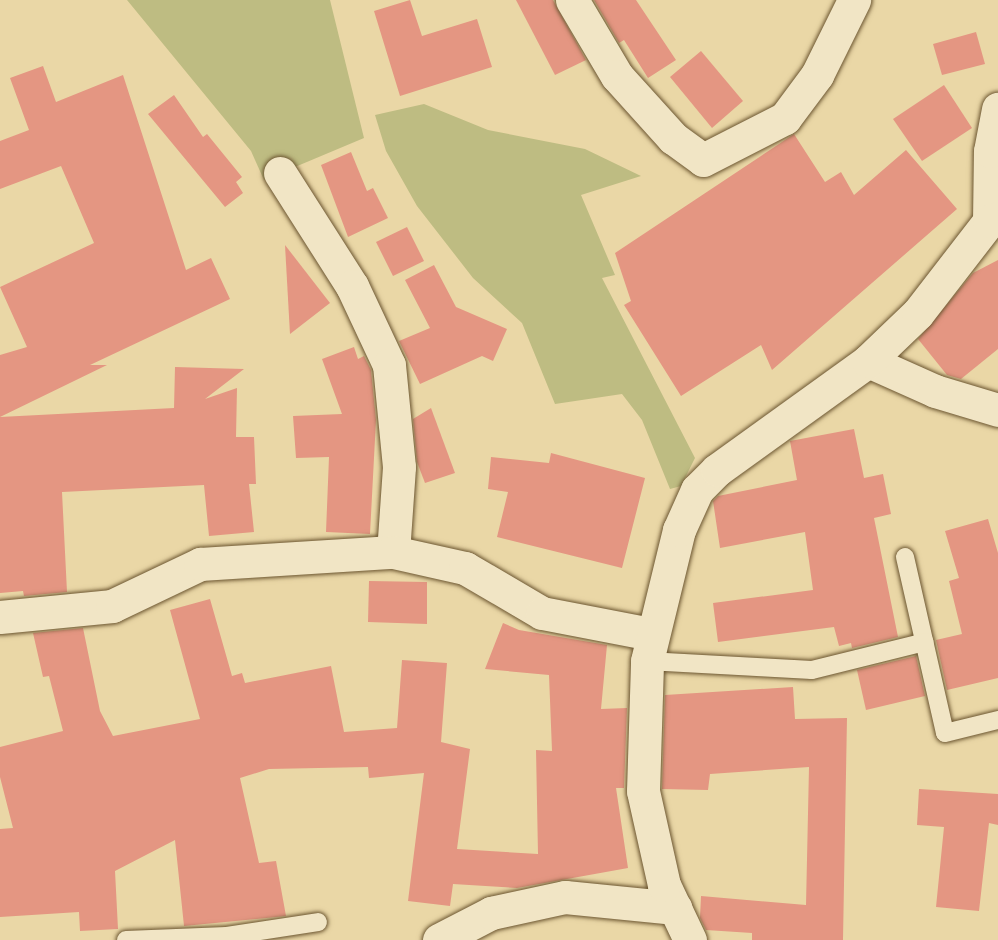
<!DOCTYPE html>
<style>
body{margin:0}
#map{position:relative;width:998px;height:940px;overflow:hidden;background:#ead7a6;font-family:"IM FELL DW Pica",serif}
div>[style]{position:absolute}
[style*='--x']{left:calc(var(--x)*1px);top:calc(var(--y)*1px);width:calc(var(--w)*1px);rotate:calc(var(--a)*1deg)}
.green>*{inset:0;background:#bebc82}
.building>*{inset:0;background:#e49682}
.roads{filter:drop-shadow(0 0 2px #6b5530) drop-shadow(0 0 2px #6b5530)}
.service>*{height:18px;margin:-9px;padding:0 9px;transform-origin:9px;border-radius:9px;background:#f1e5c5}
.minor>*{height:33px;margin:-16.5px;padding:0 16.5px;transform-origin:16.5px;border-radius:16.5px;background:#f1e5c5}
span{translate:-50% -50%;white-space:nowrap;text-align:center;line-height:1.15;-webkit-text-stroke:4.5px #f1e5c5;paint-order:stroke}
</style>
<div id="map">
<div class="green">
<i style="clip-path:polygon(127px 0,330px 0,364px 138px,264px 180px,251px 151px)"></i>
<i style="clip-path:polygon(424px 104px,488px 130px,585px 149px,641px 176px,581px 195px,615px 275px,602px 278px,695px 458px,681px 486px,670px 489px,642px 420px,622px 394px,555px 404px,522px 323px,473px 278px,417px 206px,386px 151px,375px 115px)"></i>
</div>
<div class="building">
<i style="clip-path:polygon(410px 0,422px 36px,477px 19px,492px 67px,400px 96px,374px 11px)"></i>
<i style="clip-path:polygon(516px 0,553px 0,586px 60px,555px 75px)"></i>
<i style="clip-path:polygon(594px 0,636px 0,676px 60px,648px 78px,624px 40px,619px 43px)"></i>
<i style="clip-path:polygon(976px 32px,985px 64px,942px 75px,933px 44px)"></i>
<i style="clip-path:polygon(701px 51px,743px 101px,712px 128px,670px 77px)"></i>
<i style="clip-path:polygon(43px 66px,56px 102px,123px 75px,186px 270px,211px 258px,230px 299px,90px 365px,107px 365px,0 417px,0 355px,27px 347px,0 287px,94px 243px,61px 166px,0 189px,0 141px,29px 130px,10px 78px)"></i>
<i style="clip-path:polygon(944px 85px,972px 128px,922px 161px,893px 119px)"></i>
<i style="clip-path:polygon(174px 95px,203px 137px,207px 134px,242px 177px,236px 182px,243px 193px,225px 207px,148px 114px)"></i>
<i style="clip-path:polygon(794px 134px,825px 182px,841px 172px,854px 195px,906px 150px,957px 209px,772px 370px,761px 345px,681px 396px,624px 305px,631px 301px,615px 253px)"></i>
<i style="clip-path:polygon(351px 152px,367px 191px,373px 188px,388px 218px,348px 237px,321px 165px)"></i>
<i style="clip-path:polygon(407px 227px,424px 261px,393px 276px,376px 242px)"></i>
<i style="clip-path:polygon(285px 245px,330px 303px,290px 334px)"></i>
<i style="clip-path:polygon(998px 260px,998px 349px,961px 379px,947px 375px,918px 339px,973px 273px)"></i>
<i style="clip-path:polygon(434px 265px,456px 307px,507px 329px,493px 361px,482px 356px,420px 384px,399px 341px,430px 328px,405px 280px)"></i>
<i style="clip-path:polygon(354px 347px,358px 359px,364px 356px,371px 370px,376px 420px,370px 534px,326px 532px,329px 457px,296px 458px,293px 416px,342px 414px,322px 359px)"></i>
<i style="clip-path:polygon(175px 367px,244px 369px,205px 399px,237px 388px,236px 437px,254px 437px,256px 484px,249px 484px,254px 532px,209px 536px,204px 485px,62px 492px,67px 592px,24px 596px,23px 591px,0 593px,0 417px,174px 408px)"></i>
<i style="clip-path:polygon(431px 408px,455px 473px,425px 483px,417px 462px,413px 419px)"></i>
<i style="clip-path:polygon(854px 429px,864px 478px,883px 474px,891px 514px,874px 518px,898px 637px,852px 648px,851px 643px,839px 646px,834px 627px,718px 642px,713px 603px,813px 590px,805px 532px,720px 548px,713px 501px,718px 496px,797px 480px,790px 441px)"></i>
<i style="clip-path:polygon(551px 453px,645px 478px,622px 568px,497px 537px,508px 492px,488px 489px,491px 457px,549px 463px)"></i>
<i style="clip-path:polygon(988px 519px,998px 553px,998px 678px,947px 690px,936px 640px,962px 634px,949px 581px,959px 578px,945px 531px)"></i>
<i style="clip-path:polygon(369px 581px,427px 582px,427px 624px,368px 622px)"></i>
<i style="clip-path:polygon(210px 599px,232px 676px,242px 673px,245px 683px,331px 666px,344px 732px,397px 728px,402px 660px,447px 663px,441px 742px,470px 749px,457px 849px,538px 854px,536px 750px,552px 751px,549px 675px,485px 669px,503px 623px,519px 630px,607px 645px,601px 709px,627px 708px,624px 788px,616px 788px,628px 868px,517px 888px,453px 884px,450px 906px,408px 901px,424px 773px,369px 778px,368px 767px,269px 769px,240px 778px,259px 863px,276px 861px,286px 916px,184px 926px,175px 840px,115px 871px,118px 929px,80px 931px,79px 912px,0 917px,0 829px,13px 828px,0 777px,0 747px,63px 731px,49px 676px,43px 677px,33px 633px,83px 628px,100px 711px,113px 736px,200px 719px,170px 610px)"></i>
<i style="clip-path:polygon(916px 656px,925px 696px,866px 710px,857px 670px)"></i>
<i style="clip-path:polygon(793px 687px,795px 719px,847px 718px,843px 940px,752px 940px,752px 933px,706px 930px,700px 918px,701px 896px,806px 905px,809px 767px,710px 774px,708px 790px,662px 789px,665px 695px)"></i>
<i style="clip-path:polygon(919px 789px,998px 794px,998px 825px,989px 823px,979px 911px,936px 907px,944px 827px,917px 825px)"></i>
</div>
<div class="roads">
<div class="service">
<i style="--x:905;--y:557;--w:180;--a:77.2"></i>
<i style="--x:945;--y:733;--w:55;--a:-13.8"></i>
<i style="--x:647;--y:661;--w:165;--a:3.1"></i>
<i style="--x:812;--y:670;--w:116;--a:-13.9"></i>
<i style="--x:126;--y:940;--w:101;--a:-2.3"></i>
<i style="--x:227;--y:936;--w:92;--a:-8.7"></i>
</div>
<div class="minor">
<i style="--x:572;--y:0;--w:88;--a:59.4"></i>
<i style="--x:617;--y:76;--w:84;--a:47.9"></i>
<i style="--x:673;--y:138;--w:37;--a:36"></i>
<i style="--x:703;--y:160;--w:92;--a:-27.1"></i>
<i style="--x:785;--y:118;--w:54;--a:-53.3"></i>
<i style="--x:817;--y:75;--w:84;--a:-63.7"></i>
<i style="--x:280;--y:173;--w:134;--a:57.5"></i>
<i style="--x:352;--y:286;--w:87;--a:64.9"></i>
<i style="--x:389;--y:365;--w:102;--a:84.4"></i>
<i style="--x:399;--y:467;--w:85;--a:94"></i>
<i style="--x:989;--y:221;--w:70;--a:-89.2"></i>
<i style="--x:990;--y:151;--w:43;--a:-79.2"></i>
<i style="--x:868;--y:361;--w:73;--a:24.1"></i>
<i style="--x:935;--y:391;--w:66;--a:16.8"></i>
<i style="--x:0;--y:617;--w:113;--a:-5.6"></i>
<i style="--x:112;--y:606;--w:98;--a:-25.5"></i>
<i style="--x:200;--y:564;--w:193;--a:-3.6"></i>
<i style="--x:393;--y:552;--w:74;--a:12.5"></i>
<i style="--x:465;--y:568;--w:89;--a:30.3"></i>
<i style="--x:542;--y:613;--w:111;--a:10.9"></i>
<i style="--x:439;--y:940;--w:59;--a:-27.4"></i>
<i style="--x:491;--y:913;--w:76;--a:-12.2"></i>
<i style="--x:565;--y:897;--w:111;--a:5.7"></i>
<i style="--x:690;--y:940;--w:61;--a:-115.3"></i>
<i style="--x:664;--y:885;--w:96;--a:-102.6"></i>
<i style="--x:643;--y:791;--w:130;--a:-88.2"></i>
<i style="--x:647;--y:661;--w:135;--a:-76.3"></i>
<i style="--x:679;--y:530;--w:44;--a:-65.8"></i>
<i style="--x:697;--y:490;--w:28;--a:-45"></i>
<i style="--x:717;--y:470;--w:186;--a:-35.8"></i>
<i style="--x:868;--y:361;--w:69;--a:-43.8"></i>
<i style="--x:918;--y:313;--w:116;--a:-52.3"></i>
<i style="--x:989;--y:221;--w:9;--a:-18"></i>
</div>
</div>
</div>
